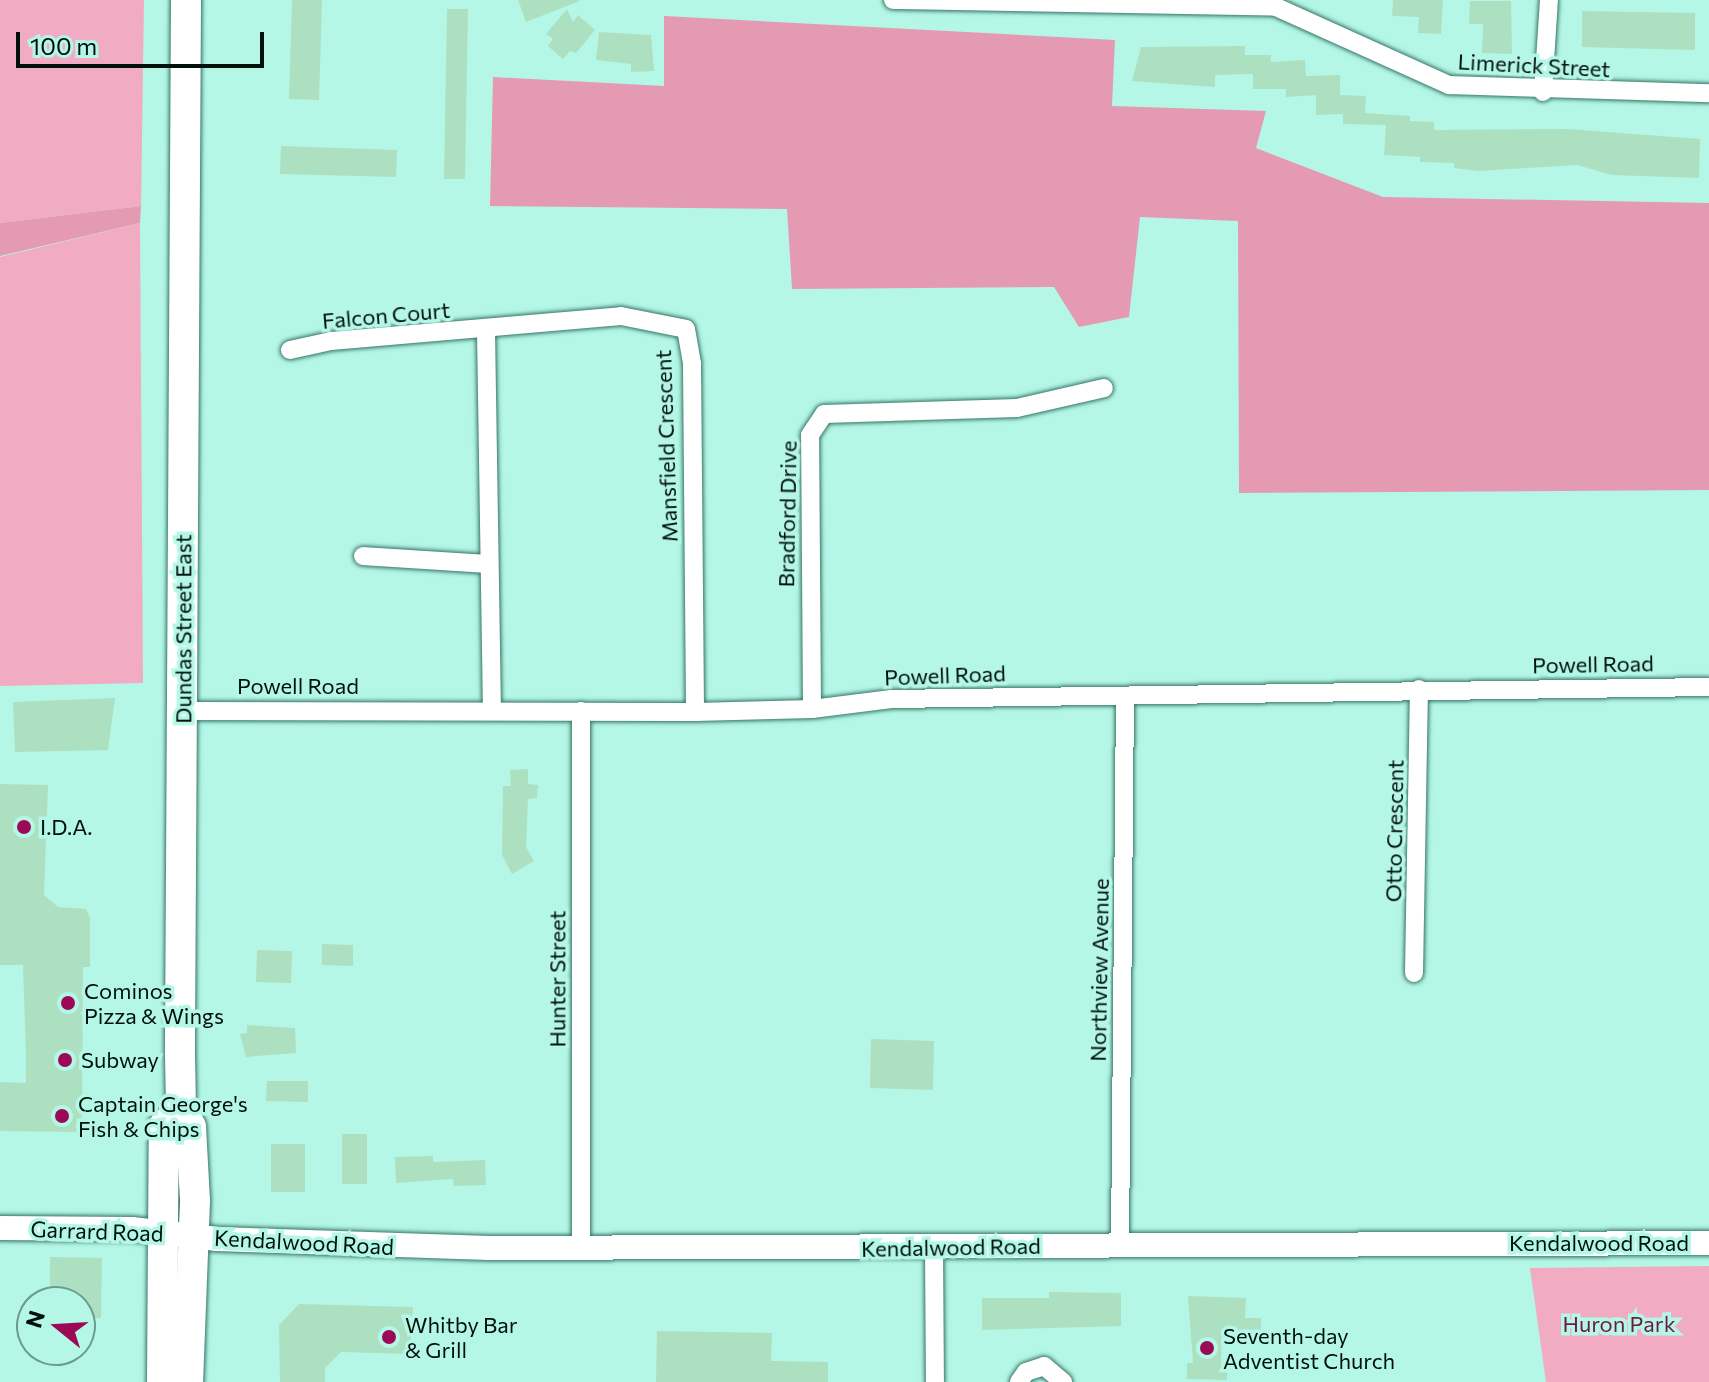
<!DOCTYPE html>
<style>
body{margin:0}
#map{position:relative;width:1709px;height:1382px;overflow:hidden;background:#b5f7e7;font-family:Commissioner,sans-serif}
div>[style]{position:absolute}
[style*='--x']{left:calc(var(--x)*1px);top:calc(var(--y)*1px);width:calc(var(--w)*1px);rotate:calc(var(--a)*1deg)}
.green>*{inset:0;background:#f1acc3}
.forest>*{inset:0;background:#e59ab3}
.building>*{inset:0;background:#ace0c0}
.roads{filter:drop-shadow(0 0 2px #357668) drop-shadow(0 0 2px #357668)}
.minor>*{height:18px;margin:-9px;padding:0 9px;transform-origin:9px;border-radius:9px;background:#fff}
.tertiary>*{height:24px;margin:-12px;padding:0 12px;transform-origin:12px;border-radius:12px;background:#fff}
.primary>*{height:30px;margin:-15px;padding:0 15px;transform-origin:15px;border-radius:15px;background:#fff}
.dots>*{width:22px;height:22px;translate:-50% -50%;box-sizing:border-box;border:4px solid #b5f7e7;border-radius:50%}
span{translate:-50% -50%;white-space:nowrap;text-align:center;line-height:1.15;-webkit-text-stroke:7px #b5f7e7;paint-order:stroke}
.street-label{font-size:22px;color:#00110c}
.poi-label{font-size:22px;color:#00110c}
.left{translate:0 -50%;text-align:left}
.park-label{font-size:22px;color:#6f1840}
.north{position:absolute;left:16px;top:1286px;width:80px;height:80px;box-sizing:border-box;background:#b5f7e7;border:2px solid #6d9b8f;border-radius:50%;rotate:288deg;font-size:22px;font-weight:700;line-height:32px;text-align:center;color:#00110c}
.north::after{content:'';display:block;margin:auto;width:28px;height:36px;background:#9c0a57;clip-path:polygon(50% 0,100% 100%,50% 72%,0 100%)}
.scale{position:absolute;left:16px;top:32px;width:248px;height:36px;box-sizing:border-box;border:4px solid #00110c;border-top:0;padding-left:10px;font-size:24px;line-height:28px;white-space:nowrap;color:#00110c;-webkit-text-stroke:6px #b5f7e7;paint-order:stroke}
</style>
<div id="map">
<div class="green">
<i style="clip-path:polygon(0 0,144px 0,141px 206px,0 223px)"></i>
<i style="clip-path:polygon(140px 223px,143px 683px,0 686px,0 257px)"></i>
<i style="clip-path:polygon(1709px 1266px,1709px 1382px,1546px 1382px,1530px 1268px)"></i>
</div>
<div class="forest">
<i style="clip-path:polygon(664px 16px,1115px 40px,1112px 106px,1266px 111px,1256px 148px,1383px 197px,1709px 203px,1709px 490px,1239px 493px,1238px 221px,1140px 217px,1129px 317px,1079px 327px,1054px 287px,792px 289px,787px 209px,490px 206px,493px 77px,664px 86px)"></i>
<i style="clip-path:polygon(141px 206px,140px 223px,0 256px,0 223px)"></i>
</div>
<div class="building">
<i style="clip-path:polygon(292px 0,322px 0,319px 100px,289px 99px)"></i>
<i style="clip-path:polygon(518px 0,579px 0,580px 1px,526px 22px)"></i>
<i style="clip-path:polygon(1393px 0,1443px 0,1441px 34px,1418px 33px,1419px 17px,1392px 16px)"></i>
<i style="clip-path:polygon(1470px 1px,1511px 1px,1512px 54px,1482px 53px,1483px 24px,1469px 24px)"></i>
<i style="clip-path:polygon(447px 9px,468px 9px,465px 179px,444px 179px)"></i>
<i style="clip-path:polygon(567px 9px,573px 22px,578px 15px,595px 30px,576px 53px,570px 51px,563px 59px,548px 46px,553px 39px,546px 34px)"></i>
<i style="clip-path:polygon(1582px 11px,1695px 13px,1695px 50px,1582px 47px)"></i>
<i style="clip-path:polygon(599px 32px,651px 35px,654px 71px,631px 72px,631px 64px,596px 60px)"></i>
<i style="clip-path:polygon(1245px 46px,1245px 55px,1271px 55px,1271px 62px,1305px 60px,1306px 76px,1340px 75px,1340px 95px,1366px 96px,1365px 113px,1410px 116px,1410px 121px,1434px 122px,1434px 130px,1568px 129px,1700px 139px,1699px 178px,1612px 175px,1577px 165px,1478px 171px,1454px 168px,1454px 163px,1420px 162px,1420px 157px,1384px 155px,1386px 125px,1343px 124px,1343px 114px,1316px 115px,1316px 95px,1286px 97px,1286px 89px,1253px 89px,1253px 74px,1215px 75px,1215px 87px,1132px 81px,1141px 47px)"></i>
<i style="clip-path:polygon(281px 146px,397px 150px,396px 177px,280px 174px)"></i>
<i style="clip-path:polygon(115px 698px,108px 750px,15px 752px,13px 702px)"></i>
<i style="clip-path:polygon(528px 769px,528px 784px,538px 785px,537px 798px,528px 799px,526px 847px,534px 861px,512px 874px,502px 855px,503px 786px,511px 786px,510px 770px)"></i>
<i style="clip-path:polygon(0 784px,48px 785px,44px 895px,58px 907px,86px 909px,90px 918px,90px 967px,83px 967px,82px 1132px,0 1131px,0 1082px,26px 1083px,26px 1054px,23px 965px,0 965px)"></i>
<i style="clip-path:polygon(322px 944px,353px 945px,353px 966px,322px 965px)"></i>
<i style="clip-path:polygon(257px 950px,292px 951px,291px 983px,256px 982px)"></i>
<i style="clip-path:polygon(247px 1025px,295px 1028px,296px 1053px,246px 1057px,240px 1034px,247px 1033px)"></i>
<i style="clip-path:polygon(871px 1039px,934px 1041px,933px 1090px,870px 1088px)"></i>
<i style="clip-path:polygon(267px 1081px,308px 1081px,308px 1102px,266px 1101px)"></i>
<i style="clip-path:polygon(342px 1134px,367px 1134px,367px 1184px,342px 1184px)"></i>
<i style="clip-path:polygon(271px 1144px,305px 1144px,305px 1192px,271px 1192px)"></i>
<i style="clip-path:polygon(433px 1156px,433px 1162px,485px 1160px,486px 1185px,454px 1186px,453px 1179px,396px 1183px,395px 1157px)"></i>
<i style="clip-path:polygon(50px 1257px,102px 1258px,101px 1318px,80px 1318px,80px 1302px,50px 1302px)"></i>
<i style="clip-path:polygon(1049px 1292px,1121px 1293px,1121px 1326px,982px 1330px,982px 1298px,1049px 1298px)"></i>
<i style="clip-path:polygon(1188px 1296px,1246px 1298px,1245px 1318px,1261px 1318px,1261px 1332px,1222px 1332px,1221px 1364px,1228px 1364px,1227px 1380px,1187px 1379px,1187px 1363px,1193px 1363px)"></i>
<i style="clip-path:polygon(299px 1304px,413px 1307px,410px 1354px,341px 1352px,325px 1368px,325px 1382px,280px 1382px,279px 1325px)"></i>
<i style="clip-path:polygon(657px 1331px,772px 1333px,771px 1361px,828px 1362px,828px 1382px,656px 1382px)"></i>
</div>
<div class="roads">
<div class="minor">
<i style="--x:893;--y:0;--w:383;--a:1"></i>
<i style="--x:1276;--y:7;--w:190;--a:24.3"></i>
<i style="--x:1449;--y:85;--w:260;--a:1.8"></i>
<i style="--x:1543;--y:92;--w:92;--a:-86.3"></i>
<i style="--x:486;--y:331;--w:380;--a:89.1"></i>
<i style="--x:290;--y:350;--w:42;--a:-12.4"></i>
<i style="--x:331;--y:341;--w:291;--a:-4.9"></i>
<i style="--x:621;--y:316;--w:66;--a:11.3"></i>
<i style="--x:686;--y:329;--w:36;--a:80"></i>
<i style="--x:692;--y:364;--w:348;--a:89.5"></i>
<i style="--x:363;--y:556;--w:124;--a:3.7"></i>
<i style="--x:812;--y:709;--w:274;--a:-90.4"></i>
<i style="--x:810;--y:435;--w:25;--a:-56"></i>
<i style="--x:824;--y:414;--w:193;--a:-1.8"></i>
<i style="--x:1017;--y:408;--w:89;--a:-12.9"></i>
<i style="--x:183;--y:711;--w:512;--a:0.11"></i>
<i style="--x:695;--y:712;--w:117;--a:-1.5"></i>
<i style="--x:812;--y:709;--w:80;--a:-7.2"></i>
<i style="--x:891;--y:699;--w:818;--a:-0.84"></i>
<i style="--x:1414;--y:973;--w:284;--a:-89"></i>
<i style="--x:1120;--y:1245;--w:549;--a:-89.48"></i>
<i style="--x:581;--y:1247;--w:536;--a:-90"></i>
<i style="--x:934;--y:1248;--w:134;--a:89.6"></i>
<i style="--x:1019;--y:1382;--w:12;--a:-55"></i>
<i style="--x:1026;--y:1372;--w:19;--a:-18"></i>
<i style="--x:1044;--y:1366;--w:25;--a:40"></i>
</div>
<div class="tertiary">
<i style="--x:0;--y:1228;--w:132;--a:0.4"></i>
<i style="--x:132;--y:1229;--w:86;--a:6.7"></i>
<i style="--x:217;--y:1239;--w:272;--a:1.9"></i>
<i style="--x:489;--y:1248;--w:1220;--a:-0.23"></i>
</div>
<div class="primary">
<i style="--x:186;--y:0;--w:1055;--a:90.33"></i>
<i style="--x:180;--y:1055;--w:53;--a:88.9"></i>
<i style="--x:181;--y:1108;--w:21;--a:62"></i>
<i style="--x:191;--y:1127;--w:74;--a:86.9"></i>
<i style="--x:195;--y:1201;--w:181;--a:92.2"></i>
<i style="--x:162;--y:1382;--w:256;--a:-89.6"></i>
<i style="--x:164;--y:1126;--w:25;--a:-47"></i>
</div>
</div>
<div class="dots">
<i style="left:24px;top:827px;background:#9c0a57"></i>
<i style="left:68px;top:1003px;background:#9c0a57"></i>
<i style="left:65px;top:1060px;background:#9c0a57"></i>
<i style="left:62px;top:1116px;background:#9c0a57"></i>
<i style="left:389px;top:1337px;background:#9c0a57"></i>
<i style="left:1207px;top:1348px;background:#9c0a57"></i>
</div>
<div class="street-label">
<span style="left:1534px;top:65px;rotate:3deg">Limerick Street</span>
<span style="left:386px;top:315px;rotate:-5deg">Falcon Court</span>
<span style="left:666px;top:446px;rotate:-92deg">Mansfield Crescent</span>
<span style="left:787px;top:514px;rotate:-89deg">Bradford Drive</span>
<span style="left:183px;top:629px;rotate:-90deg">Dundas Street East</span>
<span style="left:1593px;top:664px;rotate:-1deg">Powell Road</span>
<span style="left:945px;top:675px;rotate:-2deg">Powell Road</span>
<span style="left:298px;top:686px">Powell Road</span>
<span style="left:1394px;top:831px;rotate:-89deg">Otto Crescent</span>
<span style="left:1099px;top:970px;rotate:-89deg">Northview Avenue</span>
<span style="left:557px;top:979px;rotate:-90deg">Hunter Street</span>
<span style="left:97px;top:1231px;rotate:2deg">Garrard Road</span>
<span style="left:304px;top:1242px;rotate:3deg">Kendalwood Road</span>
<span style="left:1599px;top:1243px">Kendalwood Road</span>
<span style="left:951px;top:1247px;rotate:-1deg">Kendalwood Road</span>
</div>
<div class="poi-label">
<span class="left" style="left:40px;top:827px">I.D.A.</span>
<span class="left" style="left:84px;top:1003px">Cominos<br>Pizza &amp; Wings</span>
<span class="left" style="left:81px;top:1060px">Subway</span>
<span class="left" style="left:78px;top:1116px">Captain George's<br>Fish &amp; Chips</span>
<span class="left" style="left:405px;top:1337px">Whitby Bar<br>&amp; Grill</span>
<span class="left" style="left:1223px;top:1348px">Seventh-day<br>Adventist Church</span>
</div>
<div class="park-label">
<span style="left:1619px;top:1324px">Huron Park</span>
</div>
<div class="north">N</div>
<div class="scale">100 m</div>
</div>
